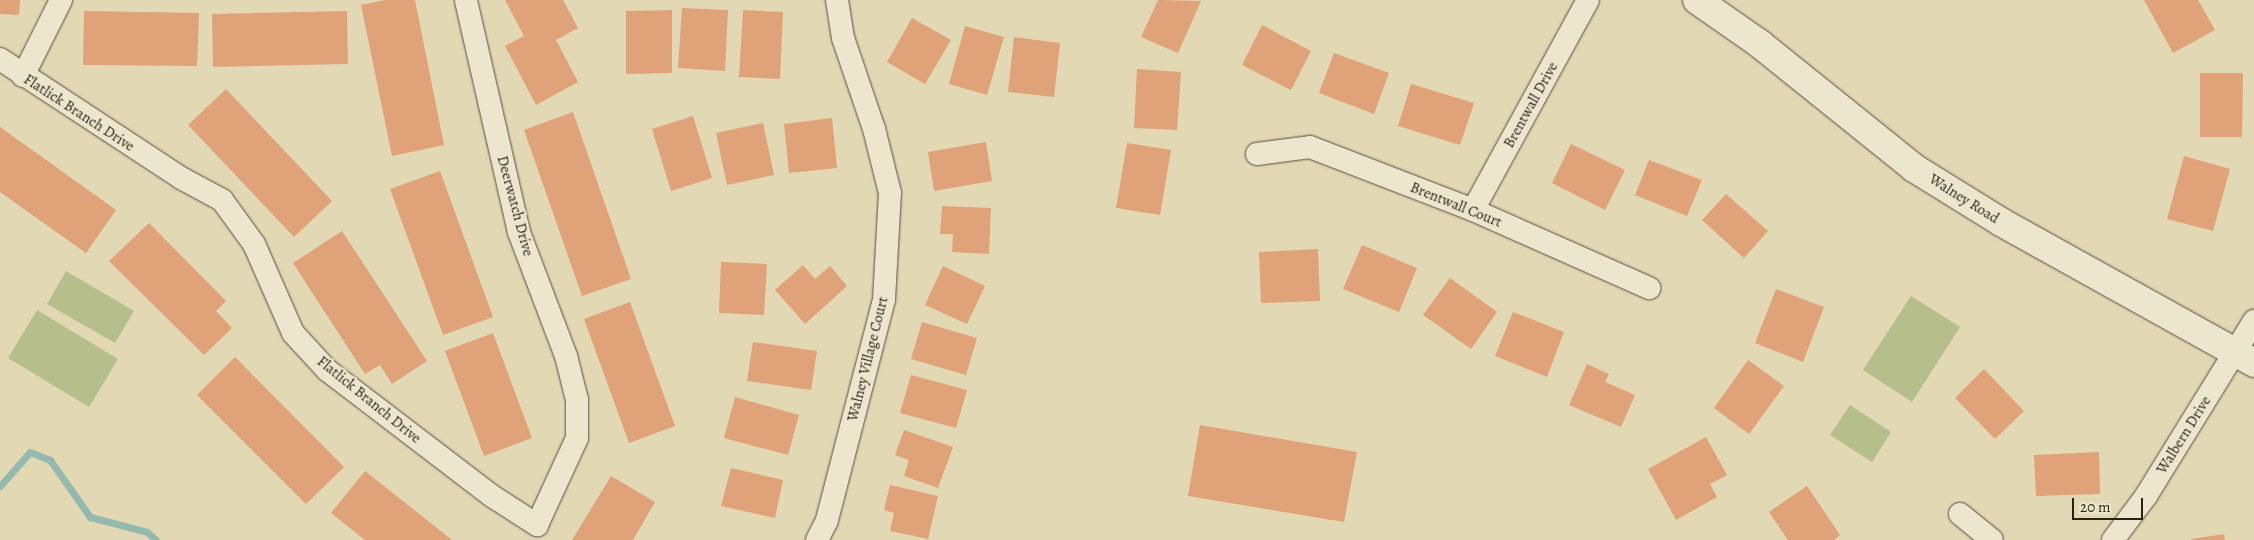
<!DOCTYPE html>
<style>
body{margin:0}
#map{position:relative;width:2254px;height:540px;overflow:hidden;background:#e2d8b4;font-family:Alegreya,serif}
div>[style]{position:absolute}
[style*='--x']{left:calc(var(--x)*1px);top:calc(var(--y)*1px);width:calc(var(--w)*1px);rotate:calc(var(--a)*1deg)}
.green>*{inset:0;background:#b6be8b}
.stream>*{height:7px;margin:-3.5px;padding:0 3.5px;transform-origin:3.5px;border-radius:3.5px;background:#95b9af}
.building>*{inset:0;background:#e0a278}
.roads{filter:drop-shadow(0 0 1px #594c3e) drop-shadow(0 0 1px #594c3e)}
.street>*{height:22px;margin:-11px;padding:0 11px;transform-origin:11px;border-radius:11px;background:#ece6ce}
.secondary>*{height:28px;margin:-14px;padding:0 14px;transform-origin:14px;border-radius:14px;background:#ece6ce}
span{translate:-50% -50%;white-space:nowrap;text-align:center;line-height:1.15;-webkit-text-stroke:4.5px #ece6ce;paint-order:stroke}
.street-label{font-size:15px;color:#2b1e16}
.scale{position:absolute;left:2072px;top:498px;width:71px;height:22px;box-sizing:border-box;border:2px solid #2b1e16;border-top:0;padding-left:6px;font-size:15px;line-height:18px;white-space:nowrap;color:#2b1e16;-webkit-text-stroke:4px #ece6ce;paint-order:stroke}
</style>
<div id="map">
<div class="green">
<i style="clip-path:polygon(66px 271px,134px 311px,115px 343px,47px 304px)"></i>
<i style="clip-path:polygon(1911px 296px,1960px 327px,1912px 402px,1863px 370px)"></i>
<i style="clip-path:polygon(37px 310px,118px 359px,89px 407px,8px 358px)"></i>
<i style="clip-path:polygon(1850px 405px,1891px 432px,1872px 462px,1830px 435px)"></i>
</div>
<div class="stream">
<i style="--x:0;--y:486;--w:45;--a:-48.6"></i>
<i style="--x:30;--y:452;--w:22;--a:22"></i>
<i style="--x:50;--y:460;--w:70;--a:54.9"></i>
<i style="--x:90;--y:517;--w:59;--a:14.7"></i>
<i style="--x:147;--y:532;--w:12;--a:42"></i>
</div>
<div class="building">
<i style="clip-path:polygon(0 0,20px 0,19px 15px,0 14px)"></i>
<i style="clip-path:polygon(385px 0,415px 0,444px 145px,392px 156px,361px 5px)"></i>
<i style="clip-path:polygon(505px 0,563px 0,578px 28px,556px 40px,578px 82px,536px 105px,505px 46px,524px 36px)"></i>
<i style="clip-path:polygon(1158px 0,1201px 1px,1178px 53px,1141px 37px)"></i>
<i style="clip-path:polygon(2144px 0,2198px 0,2215px 30px,2173px 53px)"></i>
<i style="clip-path:polygon(682px 8px,728px 10px,725px 71px,678px 68px)"></i>
<i style="clip-path:polygon(672px 10px,672px 73px,626px 74px,626px 11px)"></i>
<i style="clip-path:polygon(743px 10px,783px 12px,780px 79px,739px 77px)"></i>
<i style="clip-path:polygon(84px 11px,199px 13px,197px 66px,83px 65px)"></i>
<i style="clip-path:polygon(347px 11px,348px 64px,213px 67px,212px 14px)"></i>
<i style="clip-path:polygon(912px 18px,951px 40px,925px 84px,887px 62px)"></i>
<i style="clip-path:polygon(1262px 25px,1311px 51px,1291px 90px,1242px 65px)"></i>
<i style="clip-path:polygon(965px 26px,1004px 37px,987px 95px,949px 84px)"></i>
<i style="clip-path:polygon(1014px 37px,1060px 43px,1054px 97px,1008px 92px)"></i>
<i style="clip-path:polygon(1334px 53px,1389px 73px,1374px 114px,1319px 93px)"></i>
<i style="clip-path:polygon(1137px 69px,1181px 72px,1177px 130px,1134px 128px)"></i>
<i style="clip-path:polygon(2200px 73px,2243px 73px,2242px 137px,2200px 137px)"></i>
<i style="clip-path:polygon(1411px 84px,1474px 103px,1460px 145px,1398px 126px)"></i>
<i style="clip-path:polygon(226px 89px,332px 201px,294px 237px,188px 125px)"></i>
<i style="clip-path:polygon(573px 112px,631px 279px,582px 296px,524px 130px)"></i>
<i style="clip-path:polygon(693px 116px,712px 178px,671px 191px,652px 129px)"></i>
<i style="clip-path:polygon(832px 118px,837px 168px,789px 173px,784px 124px)"></i>
<i style="clip-path:polygon(763px 123px,774px 175px,727px 185px,716px 133px)"></i>
<i style="clip-path:polygon(0 127px,116px 210px,86px 253px,0 192px)"></i>
<i style="clip-path:polygon(986px 142px,992px 181px,934px 191px,928px 152px)"></i>
<i style="clip-path:polygon(1127px 143px,1171px 150px,1160px 215px,1116px 208px)"></i>
<i style="clip-path:polygon(1571px 144px,1625px 170px,1605px 210px,1552px 183px)"></i>
<i style="clip-path:polygon(2184px 156px,2230px 169px,2213px 231px,2167px 219px)"></i>
<i style="clip-path:polygon(1649px 160px,1702px 180px,1687px 216px,1635px 195px)"></i>
<i style="clip-path:polygon(440px 171px,493px 317px,443px 335px,390px 189px)"></i>
<i style="clip-path:polygon(1726px 194px,1768px 231px,1744px 258px,1702px 220px)"></i>
<i style="clip-path:polygon(942px 206px,991px 208px,989px 254px,952px 252px,953px 234px,940px 234px)"></i>
<i style="clip-path:polygon(149px 223px,226px 301px,216px 311px,232px 328px,204px 355px,109px 261px)"></i>
<i style="clip-path:polygon(342px 231px,427px 361px,392px 384px,380px 365px,365px 374px,293px 263px)"></i>
<i style="clip-path:polygon(1362px 245px,1417px 268px,1399px 312px,1343px 289px)"></i>
<i style="clip-path:polygon(1318px 249px,1320px 301px,1261px 303px,1259px 252px)"></i>
<i style="clip-path:polygon(721px 262px,767px 264px,764px 315px,719px 313px)"></i>
<i style="clip-path:polygon(803px 265px,815px 279px,830px 266px,847px 286px,805px 324px,775px 290px)"></i>
<i style="clip-path:polygon(943px 266px,985px 286px,967px 324px,925px 305px)"></i>
<i style="clip-path:polygon(1450px 278px,1497px 312px,1471px 349px,1423px 315px)"></i>
<i style="clip-path:polygon(1776px 289px,1824px 307px,1803px 362px,1755px 343px)"></i>
<i style="clip-path:polygon(630px 302px,675px 426px,629px 443px,584px 319px)"></i>
<i style="clip-path:polygon(1513px 312px,1564px 332px,1547px 377px,1495px 356px)"></i>
<i style="clip-path:polygon(922px 322px,977px 338px,966px 375px,911px 359px)"></i>
<i style="clip-path:polygon(493px 333px,532px 438px,484px 456px,445px 351px)"></i>
<i style="clip-path:polygon(753px 342px,817px 351px,811px 390px,747px 381px)"></i>
<i style="clip-path:polygon(235px 357px,344px 467px,306px 504px,197px 395px)"></i>
<i style="clip-path:polygon(1748px 360px,1784px 386px,1749px 434px,1714px 408px)"></i>
<i style="clip-path:polygon(1587px 364px,1609px 374px,1605px 382px,1635px 395px,1621px 427px,1569px 405px)"></i>
<i style="clip-path:polygon(1984px 369px,2024px 411px,1995px 439px,1955px 398px)"></i>
<i style="clip-path:polygon(911px 375px,967px 390px,956px 428px,900px 413px)"></i>
<i style="clip-path:polygon(735px 397px,799px 415px,788px 455px,724px 438px)"></i>
<i style="clip-path:polygon(1200px 425px,1357px 452px,1344px 522px,1188px 496px)"></i>
<i style="clip-path:polygon(904px 430px,953px 447px,938px 488px,904px 476px,909px 460px,895px 455px)"></i>
<i style="clip-path:polygon(1706px 437px,1727px 475px,1710px 484px,1717px 497px,1676px 520px,1648px 469px)"></i>
<i style="clip-path:polygon(2099px 452px,2100px 494px,2036px 496px,2034px 455px)"></i>
<i style="clip-path:polygon(731px 468px,783px 480px,775px 518px,721px 506px)"></i>
<i style="clip-path:polygon(365px 471px,452px 540px,365px 540px,331px 513px)"></i>
<i style="clip-path:polygon(611px 476px,655px 502px,633px 540px,572px 540px)"></i>
<i style="clip-path:polygon(890px 485px,938px 496px,928px 539px,890px 531px,894px 513px,884px 510px)"></i>
<i style="clip-path:polygon(1807px 486px,1840px 535px,1834px 540px,1788px 540px,1769px 512px)"></i>
<i style="clip-path:polygon(2224px 534px,2225px 540px,2191px 540px,2191px 539px)"></i>
</div>
<div class="roads">
<div class="street">
<i style="--x:0;--y:59;--w:217;--a:33.3"></i>
<i style="--x:181;--y:178;--w:47;--a:28.2"></i>
<i style="--x:222;--y:200;--w:54;--a:54"></i>
<i style="--x:254;--y:244;--w:97;--a:66.3"></i>
<i style="--x:293;--y:333;--w:50;--a:47.4"></i>
<i style="--x:327;--y:370;--w:208;--a:37.4"></i>
<i style="--x:492;--y:496;--w:54;--a:32.8"></i>
<i style="--x:537;--y:525;--w:96;--a:-65.3"></i>
<i style="--x:577;--y:438;--w:38;--a:-90"></i>
<i style="--x:577;--y:400;--w:45;--a:-104"></i>
<i style="--x:566;--y:356;--w:133;--a:-110.8"></i>
<i style="--x:519;--y:232;--w:238;--a:-102.9"></i>
<i style="--x:23;--y:76;--w:85;--a:-63.4"></i>
<i style="--x:1257;--y:154;--w:53;--a:-7.5"></i>
<i style="--x:1310;--y:147;--w:175;--a:21.1"></i>
<i style="--x:1473;--y:210;--w:193;--a:23.9"></i>
<i style="--x:1473;--y:210;--w:239;--a:-61.3"></i>
<i style="--x:1960;--y:514;--w:41;--a:39.1"></i>
<i style="--x:817;--y:540;--w:22;--a:-63"></i>
<i style="--x:827;--y:520;--w:227;--a:-75.5"></i>
<i style="--x:884;--y:300;--w:107;--a:-86.8"></i>
<i style="--x:890;--y:193;--w:66;--a:-104"></i>
<i style="--x:874;--y:129;--w:96;--a:-108.8"></i>
<i style="--x:843;--y:38;--w:38;--a:-99"></i>
<i style="--x:2113;--y:540;--w:55;--a:-53.1"></i>
<i style="--x:2146;--y:496;--w:206;--a:-58.3"></i>
</div>
<div class="secondary">
<i style="--x:1697;--y:0;--w:77;--a:34.9"></i>
<i style="--x:1760;--y:44;--w:198;--a:38.8"></i>
<i style="--x:1914;--y:168;--w:102;--a:31.8"></i>
<i style="--x:2001;--y:222;--w:290;--a:29.1"></i>
</div>
</div>
<div class="street-label">
<span style="left:1531px;top:105px;rotate:-61deg">Brentwall Drive</span>
<span style="left:79px;top:113px;rotate:33deg">Flatlick Branch Drive</span>
<span style="left:1964px;top:199px;rotate:32deg">Walney Road</span>
<span style="left:1456px;top:205px;rotate:22deg">Brentwall Court</span>
<span style="left:515px;top:206px;rotate:75deg">Deerwatch Drive</span>
<span style="left:868px;top:359px;rotate:-76deg">Walney Village Court</span>
<span style="left:369px;top:400px;rotate:39deg">Flatlick Branch Drive</span>
<span style="left:2184px;top:435px;rotate:-58deg">Walbern Drive</span>
</div>
<div class="scale">20 m</div>
</div>
